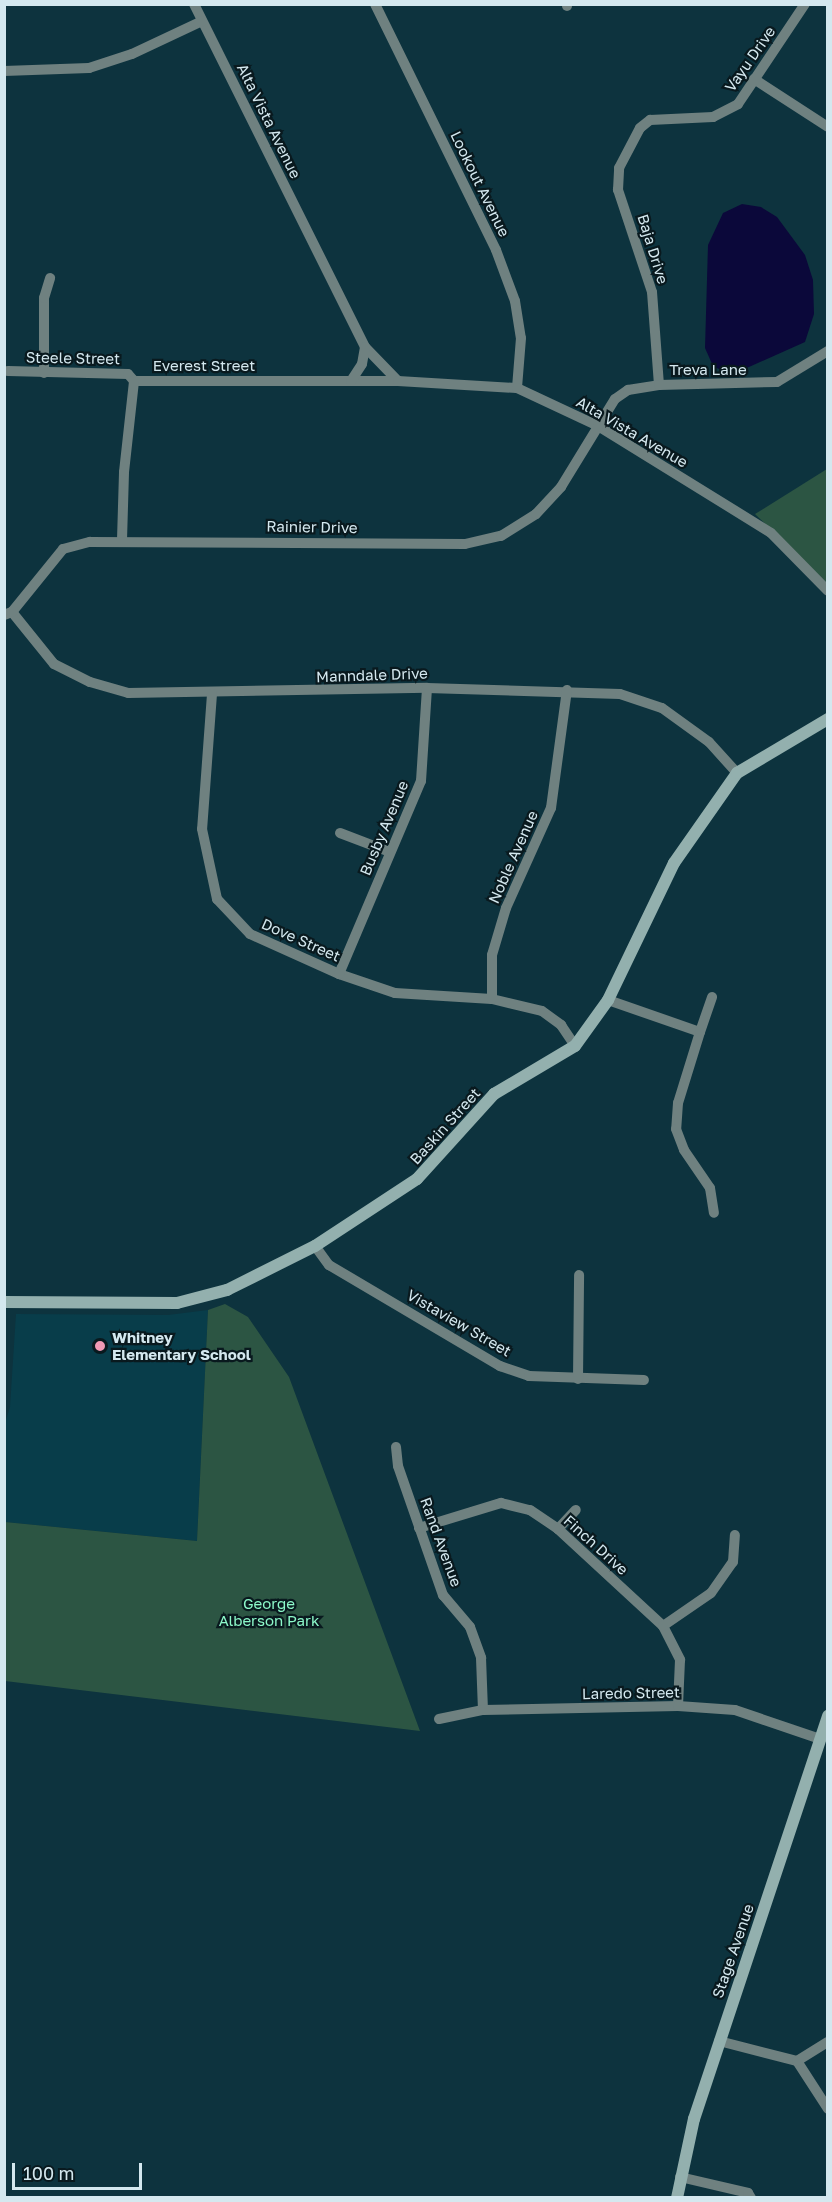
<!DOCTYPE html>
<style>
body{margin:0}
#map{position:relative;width:832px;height:2202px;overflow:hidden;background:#0d333e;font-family:"Golos Text",sans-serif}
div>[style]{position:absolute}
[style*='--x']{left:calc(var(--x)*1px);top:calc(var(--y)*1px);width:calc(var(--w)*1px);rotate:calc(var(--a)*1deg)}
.built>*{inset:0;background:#083d4a}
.green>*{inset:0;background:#2c5543}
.water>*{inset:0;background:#0b083a}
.street>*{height:10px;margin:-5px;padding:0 5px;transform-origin:5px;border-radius:5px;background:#6f8180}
.secondary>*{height:12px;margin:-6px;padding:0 6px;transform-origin:6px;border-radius:6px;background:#93b0ae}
.dots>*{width:16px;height:16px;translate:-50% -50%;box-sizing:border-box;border:3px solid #09191e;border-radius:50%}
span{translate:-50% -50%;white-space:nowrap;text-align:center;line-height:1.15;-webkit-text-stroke:4.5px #09191e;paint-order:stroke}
.street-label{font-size:15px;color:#d4e8ef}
.poi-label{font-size:15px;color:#d4e8ef;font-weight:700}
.left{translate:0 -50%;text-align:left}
.park-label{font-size:15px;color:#8cf8c9}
.frame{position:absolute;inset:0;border:6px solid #d4e8ef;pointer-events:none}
.scale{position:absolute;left:12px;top:2163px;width:130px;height:27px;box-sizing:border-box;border:3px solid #d4e8ef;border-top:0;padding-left:8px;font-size:18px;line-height:21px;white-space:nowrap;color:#d4e8ef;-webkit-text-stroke:4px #09191e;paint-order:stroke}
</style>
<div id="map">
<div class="built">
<i style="clip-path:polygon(208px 1310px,197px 1541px,5px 1522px,5px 1423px,10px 1407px,16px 1314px,168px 1315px)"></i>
</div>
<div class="green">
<i style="clip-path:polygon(827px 469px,827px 583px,755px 514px)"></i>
<i style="clip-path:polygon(225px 1304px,248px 1317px,289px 1377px,420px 1731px,5px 1681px,5px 1522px,197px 1541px,208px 1310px)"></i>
</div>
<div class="water">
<i style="clip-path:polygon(742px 204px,761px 207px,777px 217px,805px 255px,813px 280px,814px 314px,805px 342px,740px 371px,725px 372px,713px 366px,705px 348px,708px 245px,723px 213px)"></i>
</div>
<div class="street">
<i style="--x:194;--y:4;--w:383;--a:63.5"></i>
<i style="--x:365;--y:347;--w:47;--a:45.9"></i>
<i style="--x:375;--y:4;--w:274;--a:63.8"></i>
<i style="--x:496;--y:250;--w:54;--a:69.6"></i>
<i style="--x:515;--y:301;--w:37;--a:81"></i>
<i style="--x:521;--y:338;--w:50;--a:94.6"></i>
<i style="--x:567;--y:4;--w:2;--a:90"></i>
<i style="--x:4;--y:71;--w:85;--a:-2"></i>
<i style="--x:89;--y:68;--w:45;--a:-18"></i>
<i style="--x:132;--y:54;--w:77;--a:-25.2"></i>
<i style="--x:754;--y:79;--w:88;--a:33"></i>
<i style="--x:8;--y:371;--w:120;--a:1.4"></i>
<i style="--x:128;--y:374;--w:9;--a:49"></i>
<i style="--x:44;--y:373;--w:75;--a:-90"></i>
<i style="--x:44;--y:298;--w:21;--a:-73"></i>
<i style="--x:134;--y:381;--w:264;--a:0"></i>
<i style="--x:398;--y:381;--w:119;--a:3.4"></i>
<i style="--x:517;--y:388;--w:89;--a:25.1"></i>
<i style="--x:598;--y:426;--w:203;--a:31.7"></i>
<i style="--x:771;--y:533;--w:81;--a:45.5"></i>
<i style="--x:351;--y:381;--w:20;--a:-57"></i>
<i style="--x:362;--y:364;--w:17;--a:-80"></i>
<i style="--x:659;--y:385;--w:93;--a:-94.3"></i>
<i style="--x:652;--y:292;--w:108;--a:-108.4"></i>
<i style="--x:618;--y:190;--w:22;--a:-87"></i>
<i style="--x:619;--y:168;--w:45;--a:-62.3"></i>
<i style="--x:640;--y:128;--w:13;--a:-39"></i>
<i style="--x:650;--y:120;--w:63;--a:-2.7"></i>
<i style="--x:713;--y:117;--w:28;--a:-27"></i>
<i style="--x:738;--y:104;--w:120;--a:-56.2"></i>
<i style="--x:122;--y:540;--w:68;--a:-88.3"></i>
<i style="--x:124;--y:472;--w:92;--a:-83.7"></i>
<i style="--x:12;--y:612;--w:67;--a:51.1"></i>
<i style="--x:54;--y:664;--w:40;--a:26.6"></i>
<i style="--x:90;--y:682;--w:40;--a:16"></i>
<i style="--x:128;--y:693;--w:299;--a:-1"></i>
<i style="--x:427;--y:688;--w:193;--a:1.8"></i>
<i style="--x:620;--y:694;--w:44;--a:18.4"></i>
<i style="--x:662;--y:708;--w:58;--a:35.9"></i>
<i style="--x:709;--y:742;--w:42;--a:47.9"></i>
<i style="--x:4;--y:615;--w:9;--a:-21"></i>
<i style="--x:12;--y:612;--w:81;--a:-51"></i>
<i style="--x:63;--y:549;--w:28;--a:-15"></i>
<i style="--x:90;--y:542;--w:375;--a:0.3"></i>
<i style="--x:465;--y:544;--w:37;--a:-13"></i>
<i style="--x:501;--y:536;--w:41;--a:-32.2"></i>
<i style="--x:536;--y:514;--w:37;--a:-47"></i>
<i style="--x:561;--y:487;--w:103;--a:-58.5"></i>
<i style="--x:615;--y:399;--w:16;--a:-35"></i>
<i style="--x:628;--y:390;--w:31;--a:-9"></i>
<i style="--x:659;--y:385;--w:118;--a:-1.5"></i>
<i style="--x:777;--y:382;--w:60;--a:-31.3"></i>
<i style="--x:212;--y:694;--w:135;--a:94.2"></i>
<i style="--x:202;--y:829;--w:72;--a:77.9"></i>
<i style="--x:217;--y:899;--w:48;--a:46.7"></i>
<i style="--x:250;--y:934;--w:98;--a:24.2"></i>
<i style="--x:339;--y:974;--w:59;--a:18.7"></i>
<i style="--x:395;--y:993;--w:97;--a:3.5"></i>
<i style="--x:492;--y:999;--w:51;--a:13.5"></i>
<i style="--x:542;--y:1011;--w:24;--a:36"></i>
<i style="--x:561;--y:1025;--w:25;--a:56"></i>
<i style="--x:340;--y:833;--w:53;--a:20.8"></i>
<i style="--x:339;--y:974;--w:210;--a:-67"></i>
<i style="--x:421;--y:781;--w:93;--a:-86.3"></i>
<i style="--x:492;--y:999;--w:44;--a:-90"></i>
<i style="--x:492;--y:955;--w:49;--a:-73.4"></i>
<i style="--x:506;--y:908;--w:110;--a:-65.8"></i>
<i style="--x:551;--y:808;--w:119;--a:-82.3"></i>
<i style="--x:608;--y:1000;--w:97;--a:19.2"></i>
<i style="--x:700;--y:1032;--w:74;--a:107.2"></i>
<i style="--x:678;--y:1103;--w:26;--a:94"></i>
<i style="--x:676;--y:1129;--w:22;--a:69"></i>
<i style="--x:684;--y:1150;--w:46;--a:55.6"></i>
<i style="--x:710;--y:1188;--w:25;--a:81"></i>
<i style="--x:700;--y:1032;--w:37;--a:-71"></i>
<i style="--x:315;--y:1246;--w:24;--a:54"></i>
<i style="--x:329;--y:1265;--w:199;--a:30.6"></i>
<i style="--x:500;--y:1366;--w:31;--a:19"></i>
<i style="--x:529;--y:1376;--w:115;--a:2"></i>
<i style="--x:578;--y:1379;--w:104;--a:-89.4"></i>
<i style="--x:396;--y:1447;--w:19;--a:84"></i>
<i style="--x:398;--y:1466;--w:137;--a:70.8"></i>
<i style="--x:443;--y:1595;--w:42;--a:49.8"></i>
<i style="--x:470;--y:1627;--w:33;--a:70"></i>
<i style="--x:481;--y:1658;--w:52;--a:87.8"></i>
<i style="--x:419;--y:1528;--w:86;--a:-17"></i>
<i style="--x:501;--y:1503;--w:30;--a:14"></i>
<i style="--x:530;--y:1510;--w:34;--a:34"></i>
<i style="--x:558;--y:1529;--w:143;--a:42.7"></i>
<i style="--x:663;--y:1626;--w:38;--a:63"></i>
<i style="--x:680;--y:1660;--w:46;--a:92.5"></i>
<i style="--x:558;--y:1529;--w:26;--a:-47"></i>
<i style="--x:663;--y:1626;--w:58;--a:-34.5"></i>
<i style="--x:711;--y:1593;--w:38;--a:-55"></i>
<i style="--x:733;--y:1562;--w:27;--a:-86"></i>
<i style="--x:439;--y:1719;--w:45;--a:-11.6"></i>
<i style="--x:483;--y:1710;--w:195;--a:-1.2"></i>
<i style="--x:678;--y:1706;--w:57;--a:4"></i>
<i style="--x:735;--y:1710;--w:90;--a:18.8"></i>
<i style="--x:719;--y:2041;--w:81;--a:14.4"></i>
<i style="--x:797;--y:2061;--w:57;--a:57.1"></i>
<i style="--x:797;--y:2061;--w:36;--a:-32"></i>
<i style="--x:680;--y:2177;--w:70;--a:13.2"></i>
<i style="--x:748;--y:2193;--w:6;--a:59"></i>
</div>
<div class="secondary">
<i style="--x:4;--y:1302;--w:173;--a:0.3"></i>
<i style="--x:177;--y:1303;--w:52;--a:-14.6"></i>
<i style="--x:227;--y:1290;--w:98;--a:-26.6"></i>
<i style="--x:315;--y:1246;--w:122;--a:-33.3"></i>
<i style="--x:417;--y:1179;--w:115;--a:-47.8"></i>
<i style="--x:494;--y:1094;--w:94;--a:-30.7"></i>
<i style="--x:575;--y:1046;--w:57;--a:-54.3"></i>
<i style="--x:608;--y:1000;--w:152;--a:-64.3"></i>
<i style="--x:674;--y:863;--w:110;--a:-55"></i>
<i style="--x:737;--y:773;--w:106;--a:-30.7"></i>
<i style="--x:677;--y:2198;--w:81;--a:-77.9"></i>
<i style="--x:694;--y:2119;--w:425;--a:-71.6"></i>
</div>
<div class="dots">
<i style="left:100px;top:1346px;background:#f09ab5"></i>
</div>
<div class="street-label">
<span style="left:750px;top:59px;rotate:-55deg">Vayu Drive</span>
<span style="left:269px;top:121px;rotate:64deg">Alta Vista Avenue</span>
<span style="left:480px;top:184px;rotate:64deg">Lookout Avenue</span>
<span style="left:653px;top:249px;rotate:73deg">Baja Drive</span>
<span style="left:73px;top:358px;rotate:1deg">Steele Street</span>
<span style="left:204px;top:366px">Everest Street</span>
<span style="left:708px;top:370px">Treva Lane</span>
<span style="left:632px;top:432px;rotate:30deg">Alta Vista Avenue</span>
<span style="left:312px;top:527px;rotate:1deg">Rainier Drive</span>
<span style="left:372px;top:675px;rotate:-2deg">Manndale Drive</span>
<span style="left:384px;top:828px;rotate:-67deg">Busby Avenue</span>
<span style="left:513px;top:857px;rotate:-66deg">Noble Avenue</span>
<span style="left:301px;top:940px;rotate:24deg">Dove Street</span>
<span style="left:445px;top:1126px;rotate:-48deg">Baskin Street</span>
<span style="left:459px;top:1323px;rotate:30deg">Vistaview Street</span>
<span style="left:441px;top:1542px;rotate:70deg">Rand Avenue</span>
<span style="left:596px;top:1545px;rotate:42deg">Finch Drive</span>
<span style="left:631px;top:1693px;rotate:-1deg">Laredo Street</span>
<span style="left:733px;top:1951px;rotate:-71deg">Stage Avenue</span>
</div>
<div class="poi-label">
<span class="left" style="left:112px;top:1346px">Whitney<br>Elementary School</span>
</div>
<div class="park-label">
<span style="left:269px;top:1612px">George<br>Alberson Park</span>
</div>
<div class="frame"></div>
<div class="scale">100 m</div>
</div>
